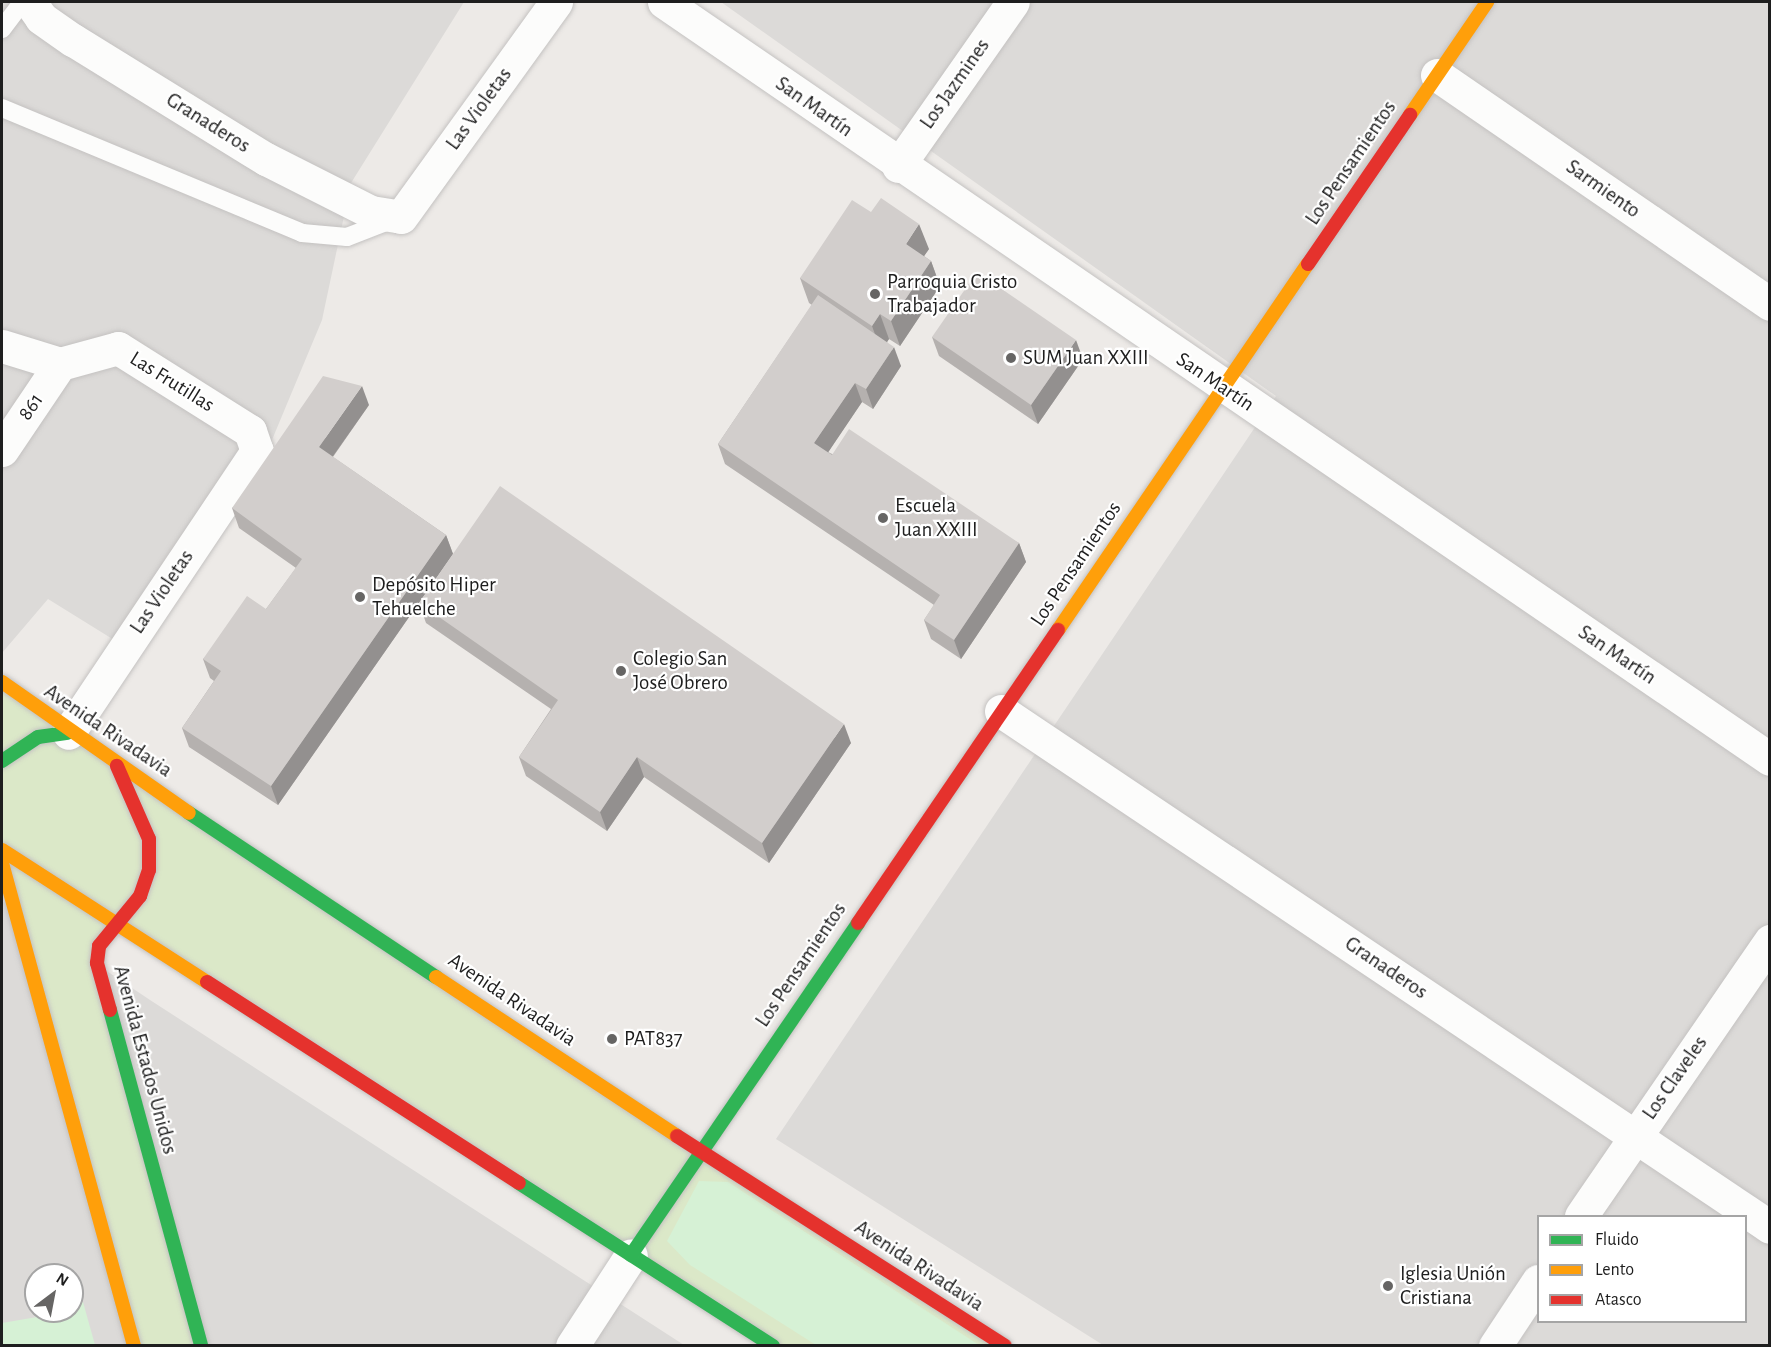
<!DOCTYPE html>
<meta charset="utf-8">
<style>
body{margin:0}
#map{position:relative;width:1771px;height:1347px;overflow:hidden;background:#edeae7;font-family:"Alegreya Sans",sans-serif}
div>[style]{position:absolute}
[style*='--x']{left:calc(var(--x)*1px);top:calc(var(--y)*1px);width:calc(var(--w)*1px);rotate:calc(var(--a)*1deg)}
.residential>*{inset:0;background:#dcdad8}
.grass>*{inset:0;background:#dbe8c8}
.park>*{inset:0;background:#d6f1d5}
.roads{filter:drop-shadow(0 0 2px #c4c2c1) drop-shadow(0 0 2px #c4c2c1)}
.lane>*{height:18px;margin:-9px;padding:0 9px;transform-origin:9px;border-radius:9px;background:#fcfcfb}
.street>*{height:33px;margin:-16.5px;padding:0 16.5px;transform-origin:16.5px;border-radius:16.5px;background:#fcfcfb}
.fast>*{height:14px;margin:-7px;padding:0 7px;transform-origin:7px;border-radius:7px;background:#30b455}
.slow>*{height:14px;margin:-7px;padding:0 7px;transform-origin:7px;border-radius:7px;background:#ff9f0a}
.jam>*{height:14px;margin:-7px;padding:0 7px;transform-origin:7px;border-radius:7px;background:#e5322d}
.wall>*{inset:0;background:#b5b1af}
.shaded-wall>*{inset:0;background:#93908f}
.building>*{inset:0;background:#d2cecc}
.dots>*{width:16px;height:16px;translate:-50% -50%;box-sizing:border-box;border:3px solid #fff;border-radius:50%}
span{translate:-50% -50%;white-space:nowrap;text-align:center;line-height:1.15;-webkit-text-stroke:4.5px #fff;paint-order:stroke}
.street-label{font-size:21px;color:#1e1e1e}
.poi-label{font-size:21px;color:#1e1e1e}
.left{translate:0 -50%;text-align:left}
.frame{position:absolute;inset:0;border:3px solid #1e1e1e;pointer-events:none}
.legend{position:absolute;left:1537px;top:1215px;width:210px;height:108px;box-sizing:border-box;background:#fff;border:2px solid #a5a5a5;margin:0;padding:8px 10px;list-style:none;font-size:18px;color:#1e1e1e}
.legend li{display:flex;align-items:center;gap:12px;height:30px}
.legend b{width:30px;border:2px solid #a5a5a5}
.north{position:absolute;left:24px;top:1263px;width:60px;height:60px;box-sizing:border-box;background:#fff;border:2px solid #a5a5a5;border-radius:50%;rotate:32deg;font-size:16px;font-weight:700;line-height:24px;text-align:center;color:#1e1e1e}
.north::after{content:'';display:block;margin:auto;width:21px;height:27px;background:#666564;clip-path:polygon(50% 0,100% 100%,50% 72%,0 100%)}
</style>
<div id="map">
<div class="residential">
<i style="clip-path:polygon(2px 2px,464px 2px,351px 183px,322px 320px,264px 459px,127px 648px,48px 599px,2px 653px)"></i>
<i style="clip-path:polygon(evenodd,721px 2px,1769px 2px,1769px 1345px,1103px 1345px,776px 1139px,1276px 396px,721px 2px,1538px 1216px,1746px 1216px,1746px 1322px,1538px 1322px,1538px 1216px)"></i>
<i style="clip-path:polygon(evenodd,2px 901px,150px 1000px,684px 1345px,2px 1345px,2px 901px,36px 1275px,72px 1275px,72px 1311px,36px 1311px,36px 1275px)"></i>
</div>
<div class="grass">
<i style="clip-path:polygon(2px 682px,1005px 1345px,773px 1345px,117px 923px,99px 946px,201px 1345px,134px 1345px,2px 863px)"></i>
</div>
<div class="park">
<i style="clip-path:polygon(699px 1181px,728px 1182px,979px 1345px,816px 1345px,690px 1265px,667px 1241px)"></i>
<i style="clip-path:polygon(83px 1302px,95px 1345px,2px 1345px,2px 1323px,72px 1311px,72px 1305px)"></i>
</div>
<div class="roads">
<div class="lane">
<i style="--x:2;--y:29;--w:34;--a:-53"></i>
<i style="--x:2;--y:108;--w:325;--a:22.6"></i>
<i style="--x:302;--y:233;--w:45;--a:5.1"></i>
<i style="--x:347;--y:237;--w:47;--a:-21.1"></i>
</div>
<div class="street">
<i style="--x:30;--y:2;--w:19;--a:55"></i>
<i style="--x:41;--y:18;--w:39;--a:35"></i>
<i style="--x:73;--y:40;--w:227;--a:31.7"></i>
<i style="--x:266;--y:159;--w:118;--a:26.8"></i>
<i style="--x:371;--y:212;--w:30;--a:9"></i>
<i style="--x:401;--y:217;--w:265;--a:-54.2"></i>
<i style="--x:664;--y:2;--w:1340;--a:34.39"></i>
<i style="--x:1437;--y:75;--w:404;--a:34.5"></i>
<i style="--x:898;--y:166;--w:200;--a:-55"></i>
<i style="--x:2;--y:346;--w:61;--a:17.2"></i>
<i style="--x:60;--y:364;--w:60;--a:-15.4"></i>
<i style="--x:118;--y:348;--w:156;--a:32.2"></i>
<i style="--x:250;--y:431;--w:21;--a:71"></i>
<i style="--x:257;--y:451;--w:339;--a:123.8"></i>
<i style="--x:2;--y:450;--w:104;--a:-56"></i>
<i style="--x:1001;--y:711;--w:926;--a:33.86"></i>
<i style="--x:1581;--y:1216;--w:334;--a:-55.5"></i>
<i style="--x:572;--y:1346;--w:108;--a:-57"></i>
<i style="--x:1495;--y:1346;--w:78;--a:-56.5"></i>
</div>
<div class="fast">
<i style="--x:2;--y:761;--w:43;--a:-33.7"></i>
<i style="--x:38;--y:737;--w:30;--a:-8"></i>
<i style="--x:189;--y:813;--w:296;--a:33.6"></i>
<i style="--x:110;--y:1010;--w:348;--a:74.8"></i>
<i style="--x:519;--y:1183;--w:302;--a:32.7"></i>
<i style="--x:631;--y:1255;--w:402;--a:-55.6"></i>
</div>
<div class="slow">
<i style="--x:1410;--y:115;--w:137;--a:-55.7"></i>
<i style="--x:1058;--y:630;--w:443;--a:-55.7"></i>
<i style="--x:2;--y:682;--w:228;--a:35"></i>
<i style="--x:2;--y:850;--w:244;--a:32.8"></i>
<i style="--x:2;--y:863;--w:501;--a:74.71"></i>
<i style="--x:436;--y:977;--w:289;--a:33.4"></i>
</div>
<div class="jam">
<i style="--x:1308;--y:264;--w:181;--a:-55.6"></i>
<i style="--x:858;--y:923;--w:355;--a:-55.7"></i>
<i style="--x:207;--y:982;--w:371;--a:32.8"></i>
<i style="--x:110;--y:1010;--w:49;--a:-105.5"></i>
<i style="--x:97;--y:963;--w:17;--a:-83"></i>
<i style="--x:99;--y:946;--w:65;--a:-50.6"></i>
<i style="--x:140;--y:896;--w:28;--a:-71"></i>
<i style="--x:149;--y:870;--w:31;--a:-90"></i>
<i style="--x:149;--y:839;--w:80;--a:-113.7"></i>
<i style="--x:677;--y:1136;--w:389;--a:32.6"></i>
</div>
</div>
<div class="wall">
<i style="clip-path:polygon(929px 249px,924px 256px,931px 261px,940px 286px,900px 346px,889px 339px,887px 342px,901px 366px,873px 409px,862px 402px,828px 452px,1019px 543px,1026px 562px,961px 659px,931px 639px,924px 620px,934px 605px,725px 464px,718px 444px,812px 305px,809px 303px,800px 278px)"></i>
<i style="clip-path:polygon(932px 337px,1083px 359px,1038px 424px,939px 356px)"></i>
<i style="clip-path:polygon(369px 405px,333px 457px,446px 535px,453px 554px,278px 805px,189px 747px,182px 728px,214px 681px,210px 678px,203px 659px,266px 609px,296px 568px,239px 528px,232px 508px)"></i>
<i style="clip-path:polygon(419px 603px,851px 743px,769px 863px,644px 777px,607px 831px,526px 776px,519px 757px,551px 709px,426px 623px)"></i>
</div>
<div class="shaded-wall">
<i style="clip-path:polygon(919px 224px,929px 249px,915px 269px,906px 244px)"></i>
<i style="clip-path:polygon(931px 261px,940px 286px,900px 346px,891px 321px)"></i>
<i style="clip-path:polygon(880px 314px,889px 339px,881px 351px,872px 326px)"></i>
<i style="clip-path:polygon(1076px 340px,1083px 359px,1038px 424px,1031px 405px)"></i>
<i style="clip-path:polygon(894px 347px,901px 366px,873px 409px,866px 389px)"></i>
<i style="clip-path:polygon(855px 383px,862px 402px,821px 463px,814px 443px)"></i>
<i style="clip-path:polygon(362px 386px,369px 405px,326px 466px,319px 447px)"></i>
<i style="clip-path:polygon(446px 535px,453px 554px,278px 805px,271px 786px)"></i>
<i style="clip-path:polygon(1019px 543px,1026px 562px,961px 659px,954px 640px)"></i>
<i style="clip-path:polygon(844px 724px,851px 743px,769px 863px,762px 843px)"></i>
<i style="clip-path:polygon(637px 757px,644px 777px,607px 831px,600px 812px)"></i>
</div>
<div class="building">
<i style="clip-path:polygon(881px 198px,919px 224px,906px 244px,931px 261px,891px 321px,880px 314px,872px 326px,800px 278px,852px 200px,871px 212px)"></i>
<i style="clip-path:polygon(977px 272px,1076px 340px,1031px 405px,932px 337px)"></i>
<i style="clip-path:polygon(818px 295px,894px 347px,866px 389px,855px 383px,814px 443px,832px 455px,849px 429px,1019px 543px,954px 640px,924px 620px,940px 595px,718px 444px)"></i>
<i style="clip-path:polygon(323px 376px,362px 386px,319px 447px,446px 535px,271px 786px,182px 728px,221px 671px,203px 659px,247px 596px,266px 609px,302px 559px,232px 508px)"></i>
<i style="clip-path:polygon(500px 486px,844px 724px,762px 843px,637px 757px,600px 812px,519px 757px,558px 700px,419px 603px)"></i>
</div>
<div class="dots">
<i style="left:875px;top:294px;background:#666564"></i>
<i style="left:1011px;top:358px;background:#666564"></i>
<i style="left:883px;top:518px;background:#666564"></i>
<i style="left:360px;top:597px;background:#666564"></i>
<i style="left:621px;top:671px;background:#666564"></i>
<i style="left:612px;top:1039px;background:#666564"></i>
<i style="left:1388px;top:1286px;background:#666564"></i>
</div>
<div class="street-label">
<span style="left:955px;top:84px;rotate:-55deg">Los Jazmines</span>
<span style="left:814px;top:107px;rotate:35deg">San Martín</span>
<span style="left:479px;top:109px;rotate:-54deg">Las Violetas</span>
<span style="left:208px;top:123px;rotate:32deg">Granaderos</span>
<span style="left:1351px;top:163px;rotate:-56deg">Los Pensamientos</span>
<span style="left:1603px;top:189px;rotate:35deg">Sarmiento</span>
<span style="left:172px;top:382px;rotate:32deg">Las Frutillas</span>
<span style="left:1215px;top:382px;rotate:34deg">San Martín</span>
<span style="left:31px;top:407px;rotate:-56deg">861</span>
<span style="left:1076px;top:564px;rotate:-56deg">Los Pensamientos</span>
<span style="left:162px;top:592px;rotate:-56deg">Las Violetas</span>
<span style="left:1617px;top:655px;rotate:34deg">San Martín</span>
<span style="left:108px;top:731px;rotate:34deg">Avenida Rivadavia</span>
<span style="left:801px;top:965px;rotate:-56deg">Los Pensamientos</span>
<span style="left:1386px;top:968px;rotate:34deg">Granaderos</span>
<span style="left:512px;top:1000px;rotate:34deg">Avenida Rivadavia</span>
<span style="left:145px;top:1060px;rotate:75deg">Avenida Estados Unidos</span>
<span style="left:1675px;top:1078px;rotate:-55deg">Los Claveles</span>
<span style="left:919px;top:1266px;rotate:33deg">Avenida Rivadavia</span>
</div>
<div class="poi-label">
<span class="left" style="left:887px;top:294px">Parroquia Cristo<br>Trabajador</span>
<span class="left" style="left:1023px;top:358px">SUM Juan XXIII</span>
<span class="left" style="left:895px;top:518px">Escuela<br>Juan XXIII</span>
<span class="left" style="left:372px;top:597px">Depósito Hiper<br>Tehuelche</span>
<span class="left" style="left:633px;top:671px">Colegio San<br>José Obrero</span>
<span class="left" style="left:624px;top:1039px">PAT837</span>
<span class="left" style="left:1400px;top:1286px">Iglesia Unión<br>Cristiana</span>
</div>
<div class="frame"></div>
<ul class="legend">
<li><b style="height:8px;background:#30b455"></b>Fluido</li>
<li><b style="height:8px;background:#ff9f0a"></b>Lento</li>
<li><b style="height:8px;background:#e5322d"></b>Atasco</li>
</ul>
<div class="north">N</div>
</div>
